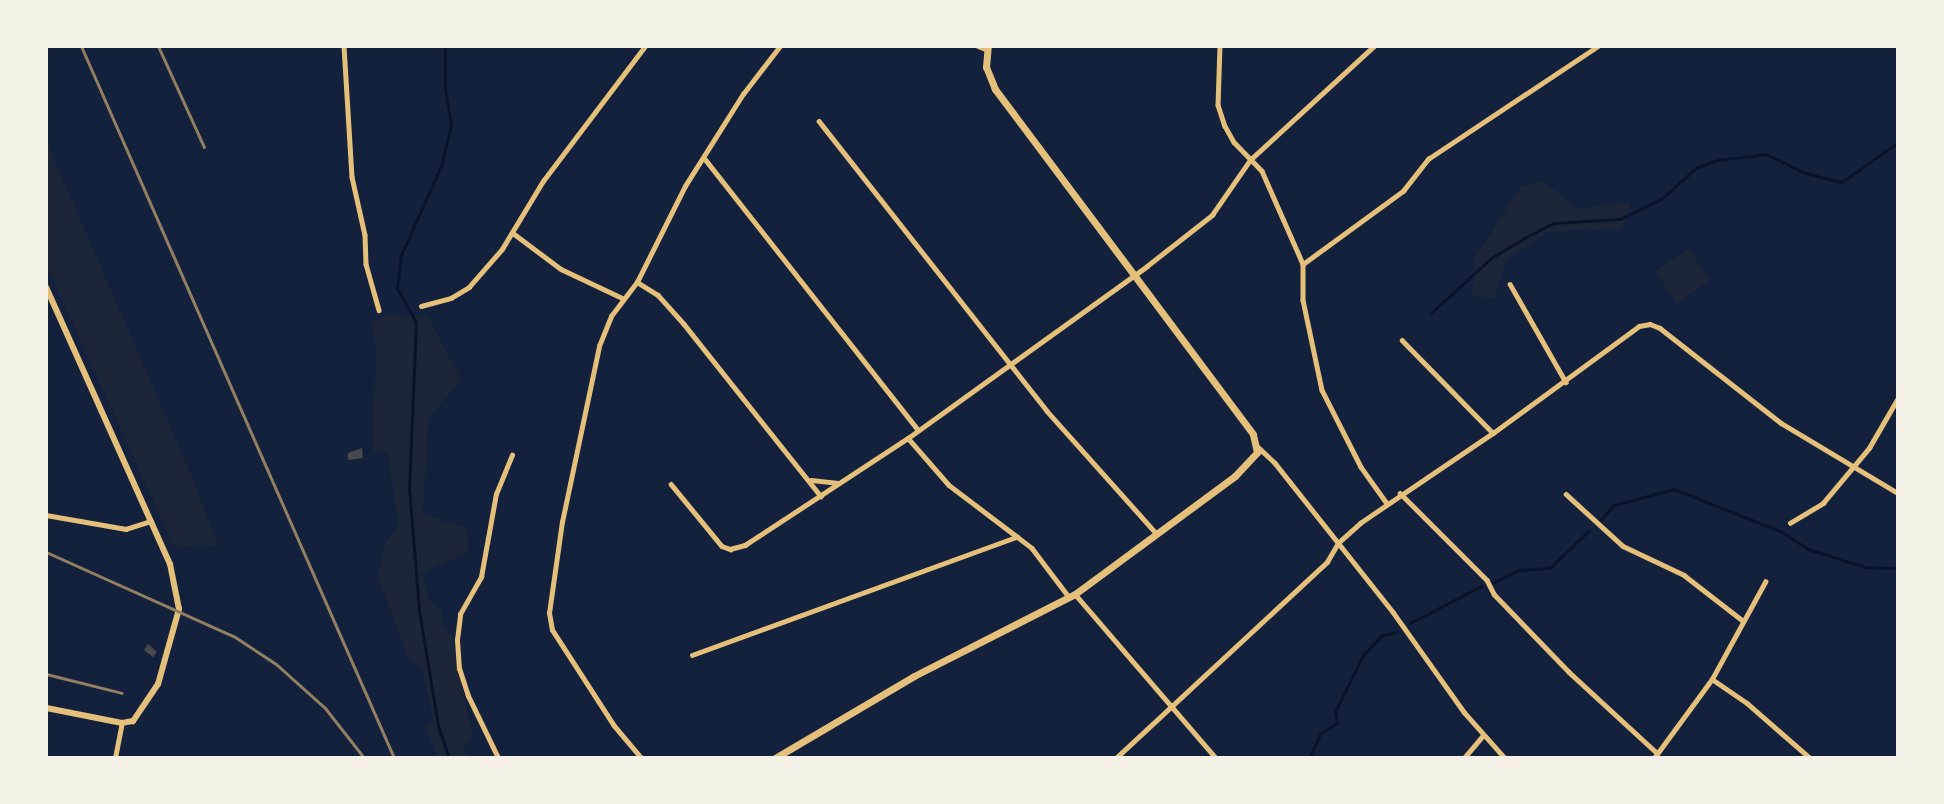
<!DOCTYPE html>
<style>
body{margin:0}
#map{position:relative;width:1944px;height:804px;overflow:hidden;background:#14213d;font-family:Merriweather,serif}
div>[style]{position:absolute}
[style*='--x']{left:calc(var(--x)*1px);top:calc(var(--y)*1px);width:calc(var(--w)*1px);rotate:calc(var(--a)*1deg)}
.green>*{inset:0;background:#1d2539}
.stream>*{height:3px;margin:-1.5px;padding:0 1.5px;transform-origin:1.5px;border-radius:1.5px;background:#0b132b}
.building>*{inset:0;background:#48494c}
.minor>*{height:4.5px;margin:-2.25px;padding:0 2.25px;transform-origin:2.25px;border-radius:2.25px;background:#e5c07b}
.tertiary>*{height:6px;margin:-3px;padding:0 3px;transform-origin:3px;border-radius:3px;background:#e5c07b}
.secondary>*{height:7px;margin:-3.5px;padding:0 3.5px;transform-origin:3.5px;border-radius:3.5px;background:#e5c07b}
.rail>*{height:3px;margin:-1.5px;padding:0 1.5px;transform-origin:1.5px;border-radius:1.5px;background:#918062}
span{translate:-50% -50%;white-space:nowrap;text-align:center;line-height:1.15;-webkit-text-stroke:4.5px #f6f1e7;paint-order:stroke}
.frame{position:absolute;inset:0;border:48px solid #f6f1e7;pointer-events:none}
</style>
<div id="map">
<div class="green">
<i style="clip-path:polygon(46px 141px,192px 477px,218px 545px,175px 548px,47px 266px)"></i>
<i style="clip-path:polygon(1544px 181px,1577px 209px,1631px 202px,1622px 229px,1549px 232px,1507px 259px,1494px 298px,1472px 296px,1475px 258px,1521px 186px)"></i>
<i style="clip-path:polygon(1689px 249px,1710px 281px,1676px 303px,1655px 271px)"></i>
<i style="clip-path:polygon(389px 314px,429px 318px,461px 380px,428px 419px,423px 514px,466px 528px,469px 552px,422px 573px,428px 598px,442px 613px,442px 625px,452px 637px,472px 737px,462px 750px,471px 757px,438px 757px,425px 727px,434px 723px,422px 667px,410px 661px,378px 577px,385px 543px,399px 525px,387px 450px,373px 454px,376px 350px,372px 323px)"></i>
</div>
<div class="stream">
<i style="--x:445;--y:46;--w:42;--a:90"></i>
<i style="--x:445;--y:88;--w:37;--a:81"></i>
<i style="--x:451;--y:125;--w:42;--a:103.7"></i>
<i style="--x:441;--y:166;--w:98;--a:114.2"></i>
<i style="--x:401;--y:255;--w:33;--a:97"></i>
<i style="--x:397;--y:288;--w:39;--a:61"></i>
<i style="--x:416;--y:322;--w:166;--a:92.4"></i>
<i style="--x:409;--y:488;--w:122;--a:85.3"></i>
<i style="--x:419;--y:610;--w:118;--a:80.7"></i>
<i style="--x:438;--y:726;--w:34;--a:71"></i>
<i style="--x:1431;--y:313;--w:81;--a:-42.5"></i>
<i style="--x:1491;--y:258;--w:39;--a:-31"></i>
<i style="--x:1524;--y:238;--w:34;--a:-27"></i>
<i style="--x:1554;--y:223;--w:66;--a:-3.5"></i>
<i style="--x:1620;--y:219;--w:46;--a:-26"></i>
<i style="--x:1661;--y:199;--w:47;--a:-41.5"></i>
<i style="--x:1696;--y:168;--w:22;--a:-21"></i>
<i style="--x:1717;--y:160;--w:49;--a:-7"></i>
<i style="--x:1766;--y:154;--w:43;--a:26"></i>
<i style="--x:1805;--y:173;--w:38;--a:14"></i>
<i style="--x:1842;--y:182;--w:69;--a:-35.5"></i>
<i style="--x:1598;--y:522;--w:23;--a:-47"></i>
<i style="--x:1614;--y:505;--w:62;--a:-14.9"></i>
<i style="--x:1674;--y:489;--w:116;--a:21.7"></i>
<i style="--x:1782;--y:532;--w:31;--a:33"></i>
<i style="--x:1808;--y:549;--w:60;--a:17.5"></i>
<i style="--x:1865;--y:567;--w:33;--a:2"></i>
<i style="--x:1493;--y:583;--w:29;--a:-27"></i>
<i style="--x:1519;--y:570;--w:31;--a:-4"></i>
<i style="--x:1550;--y:568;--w:53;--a:-44.2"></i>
<i style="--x:1410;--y:623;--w:80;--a:-27.5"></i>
<i style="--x:1309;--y:758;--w:26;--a:-65"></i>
<i style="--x:1320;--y:734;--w:20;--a:-33"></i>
<i style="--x:1337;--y:723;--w:11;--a:-100"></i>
<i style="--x:1335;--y:712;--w:64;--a:-63.8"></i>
<i style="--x:1363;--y:655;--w:28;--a:-46"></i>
<i style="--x:1382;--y:635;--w:15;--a:-11"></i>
</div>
<div class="building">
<i style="clip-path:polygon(362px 448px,363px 458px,348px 460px,348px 453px)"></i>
<i style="clip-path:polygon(148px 644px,157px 652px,153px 657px,144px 650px)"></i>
</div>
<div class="minor">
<i style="--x:344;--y:46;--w:131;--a:86.5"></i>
<i style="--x:352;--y:177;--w:59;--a:77.4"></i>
<i style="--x:365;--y:235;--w:29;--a:88"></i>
<i style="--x:366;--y:264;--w:48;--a:74.2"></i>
<i style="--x:978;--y:46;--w:9;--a:21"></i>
<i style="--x:1220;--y:46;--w:59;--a:91.9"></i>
<i style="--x:1218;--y:105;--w:22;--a:72"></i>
<i style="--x:1225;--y:126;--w:18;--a:61"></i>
<i style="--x:1234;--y:142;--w:40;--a:46"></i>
<i style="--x:1262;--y:171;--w:102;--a:66.2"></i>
<i style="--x:1303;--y:264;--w:36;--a:90"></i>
<i style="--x:1303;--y:300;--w:92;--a:78.1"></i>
<i style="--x:1322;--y:390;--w:86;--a:63.1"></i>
<i style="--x:1361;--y:467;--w:43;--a:54.5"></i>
<i style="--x:819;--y:121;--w:369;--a:51.8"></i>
<i style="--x:1047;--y:411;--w:165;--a:48.2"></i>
<i style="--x:705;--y:159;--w:345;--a:51.8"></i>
<i style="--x:513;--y:233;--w:60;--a:36.9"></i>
<i style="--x:561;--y:269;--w:68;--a:25.4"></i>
<i style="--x:1303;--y:264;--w:124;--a:-36.1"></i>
<i style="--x:1403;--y:191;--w:41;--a:-52"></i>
<i style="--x:1428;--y:159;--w:204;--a:-33.6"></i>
<i style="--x:637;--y:282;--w:25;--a:32"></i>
<i style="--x:658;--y:295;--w:39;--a:48"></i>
<i style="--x:684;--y:324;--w:220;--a:51.5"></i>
<i style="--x:1510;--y:284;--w:113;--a:60.3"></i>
<i style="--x:421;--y:306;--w:31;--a:-15"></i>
<i style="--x:451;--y:298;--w:21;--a:-31"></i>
<i style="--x:469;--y:287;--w:50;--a:-49"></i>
<i style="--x:502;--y:249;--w:79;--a:-58.9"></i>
<i style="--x:543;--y:181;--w:169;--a:-52.9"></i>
<i style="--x:1402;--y:340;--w:130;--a:45.6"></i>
<i style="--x:908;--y:438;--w:62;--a:48.9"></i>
<i style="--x:949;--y:485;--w:104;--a:37.2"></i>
<i style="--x:1032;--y:548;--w:61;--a:52.9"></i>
<i style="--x:1258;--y:447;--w:23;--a:43"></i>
<i style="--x:1275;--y:463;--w:190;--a:51.6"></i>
<i style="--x:1393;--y:612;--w:123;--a:54.6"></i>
<i style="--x:1464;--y:712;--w:62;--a:48.3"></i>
<i style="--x:811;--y:480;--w:27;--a:6"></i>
<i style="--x:671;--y:484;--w:80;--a:50.6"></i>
<i style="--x:722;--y:546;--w:9;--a:21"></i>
<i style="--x:730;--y:549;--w:16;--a:-15"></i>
<i style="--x:745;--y:545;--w:195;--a:-33.3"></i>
<i style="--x:908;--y:438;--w:294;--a:-35.7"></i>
<i style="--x:1147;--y:266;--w:83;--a:-38.1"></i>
<i style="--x:1212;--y:215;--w:67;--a:-55.4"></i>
<i style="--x:1250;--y:160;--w:168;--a:-42.6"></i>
<i style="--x:1400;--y:493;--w:123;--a:45"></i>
<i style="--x:1487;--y:580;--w:16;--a:63"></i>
<i style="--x:1494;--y:594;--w:108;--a:46.1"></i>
<i style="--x:1569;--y:672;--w:120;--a:42.6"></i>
<i style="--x:1566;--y:494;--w:77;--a:42.4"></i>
<i style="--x:1623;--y:546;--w:68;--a:25.4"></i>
<i style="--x:1684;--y:575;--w:73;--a:37.8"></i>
<i style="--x:46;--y:515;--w:81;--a:9.9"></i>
<i style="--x:126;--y:529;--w:26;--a:-18"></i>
<i style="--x:1790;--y:523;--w:39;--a:-31"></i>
<i style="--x:1823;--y:503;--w:72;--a:-50.1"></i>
<i style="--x:1869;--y:448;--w:58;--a:-59.9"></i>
<i style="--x:1075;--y:594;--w:216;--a:49.3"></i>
<i style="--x:692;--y:655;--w:346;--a:-20"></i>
<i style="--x:1712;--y:679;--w:42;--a:34.4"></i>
<i style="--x:1747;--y:703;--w:84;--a:41.1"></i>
<i style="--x:115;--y:758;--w:36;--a:-79"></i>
<i style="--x:498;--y:758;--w:69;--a:-115.8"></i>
<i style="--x:468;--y:696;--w:28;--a:-108"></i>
<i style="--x:459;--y:669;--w:29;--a:-94"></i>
<i style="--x:457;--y:640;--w:26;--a:-83"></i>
<i style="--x:460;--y:614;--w:43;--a:-60.4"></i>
<i style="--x:481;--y:577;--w:84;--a:-79.8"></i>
<i style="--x:496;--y:494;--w:42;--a:-67.7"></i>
<i style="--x:641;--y:758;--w:42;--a:-130.2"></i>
<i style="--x:614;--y:726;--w:114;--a:-122.9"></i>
<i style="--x:552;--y:630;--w:17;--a:-100"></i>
<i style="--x:549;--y:613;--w:92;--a:-81.9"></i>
<i style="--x:562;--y:522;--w:180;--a:-78.1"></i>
<i style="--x:599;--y:346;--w:32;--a:-68"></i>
<i style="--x:611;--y:316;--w:43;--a:-52.6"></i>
<i style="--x:637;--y:282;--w:107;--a:-63.4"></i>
<i style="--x:685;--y:186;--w:109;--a:-57.8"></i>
<i style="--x:743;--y:94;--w:61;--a:-52.4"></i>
<i style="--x:1116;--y:758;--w:288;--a:-42.9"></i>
<i style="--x:1327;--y:562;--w:22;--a:-60"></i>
<i style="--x:1338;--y:543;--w:30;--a:-42"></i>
<i style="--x:1360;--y:523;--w:161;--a:-34.1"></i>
<i style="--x:1493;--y:433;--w:181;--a:-36.2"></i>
<i style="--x:1639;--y:326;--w:11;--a:-10"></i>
<i style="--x:1650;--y:324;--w:11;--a:22"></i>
<i style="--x:1660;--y:328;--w:154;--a:38.1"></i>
<i style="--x:1781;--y:423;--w:136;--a:30.9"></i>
<i style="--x:1464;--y:758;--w:30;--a:-50"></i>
<i style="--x:1654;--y:758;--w:98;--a:-53.7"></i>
<i style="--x:1712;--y:679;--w:111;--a:-61.3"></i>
</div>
<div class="tertiary">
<i style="--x:46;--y:287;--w:303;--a:65.9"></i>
<i style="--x:170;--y:564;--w:46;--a:78.7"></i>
<i style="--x:179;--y:609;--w:78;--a:105.6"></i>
<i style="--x:158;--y:684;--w:45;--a:124"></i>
<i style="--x:133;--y:721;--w:11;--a:170"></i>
<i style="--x:122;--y:723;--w:77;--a:-168.8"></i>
</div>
<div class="secondary">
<i style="--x:775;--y:758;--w:161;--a:-30.5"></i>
<i style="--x:914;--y:676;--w:181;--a:-27"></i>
<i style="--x:1075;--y:594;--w:199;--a:-36.4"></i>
<i style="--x:1235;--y:476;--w:33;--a:-47"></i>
<i style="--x:1257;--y:452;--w:18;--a:-103"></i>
<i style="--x:1253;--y:434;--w:431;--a:-126.8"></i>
<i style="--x:995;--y:89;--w:24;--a:-112"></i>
<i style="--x:986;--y:67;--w:21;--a:-85"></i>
</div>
<div class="rail">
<i style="--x:81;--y:46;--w:778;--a:66.27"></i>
<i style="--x:158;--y:46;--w:111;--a:65.5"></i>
<i style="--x:46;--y:552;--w:207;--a:24.2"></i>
<i style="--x:235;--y:637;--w:49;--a:33.4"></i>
<i style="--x:276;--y:664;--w:66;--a:41.9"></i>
<i style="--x:325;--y:708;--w:63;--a:52"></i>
<i style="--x:46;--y:674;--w:78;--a:14"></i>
</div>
<div class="frame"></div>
</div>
